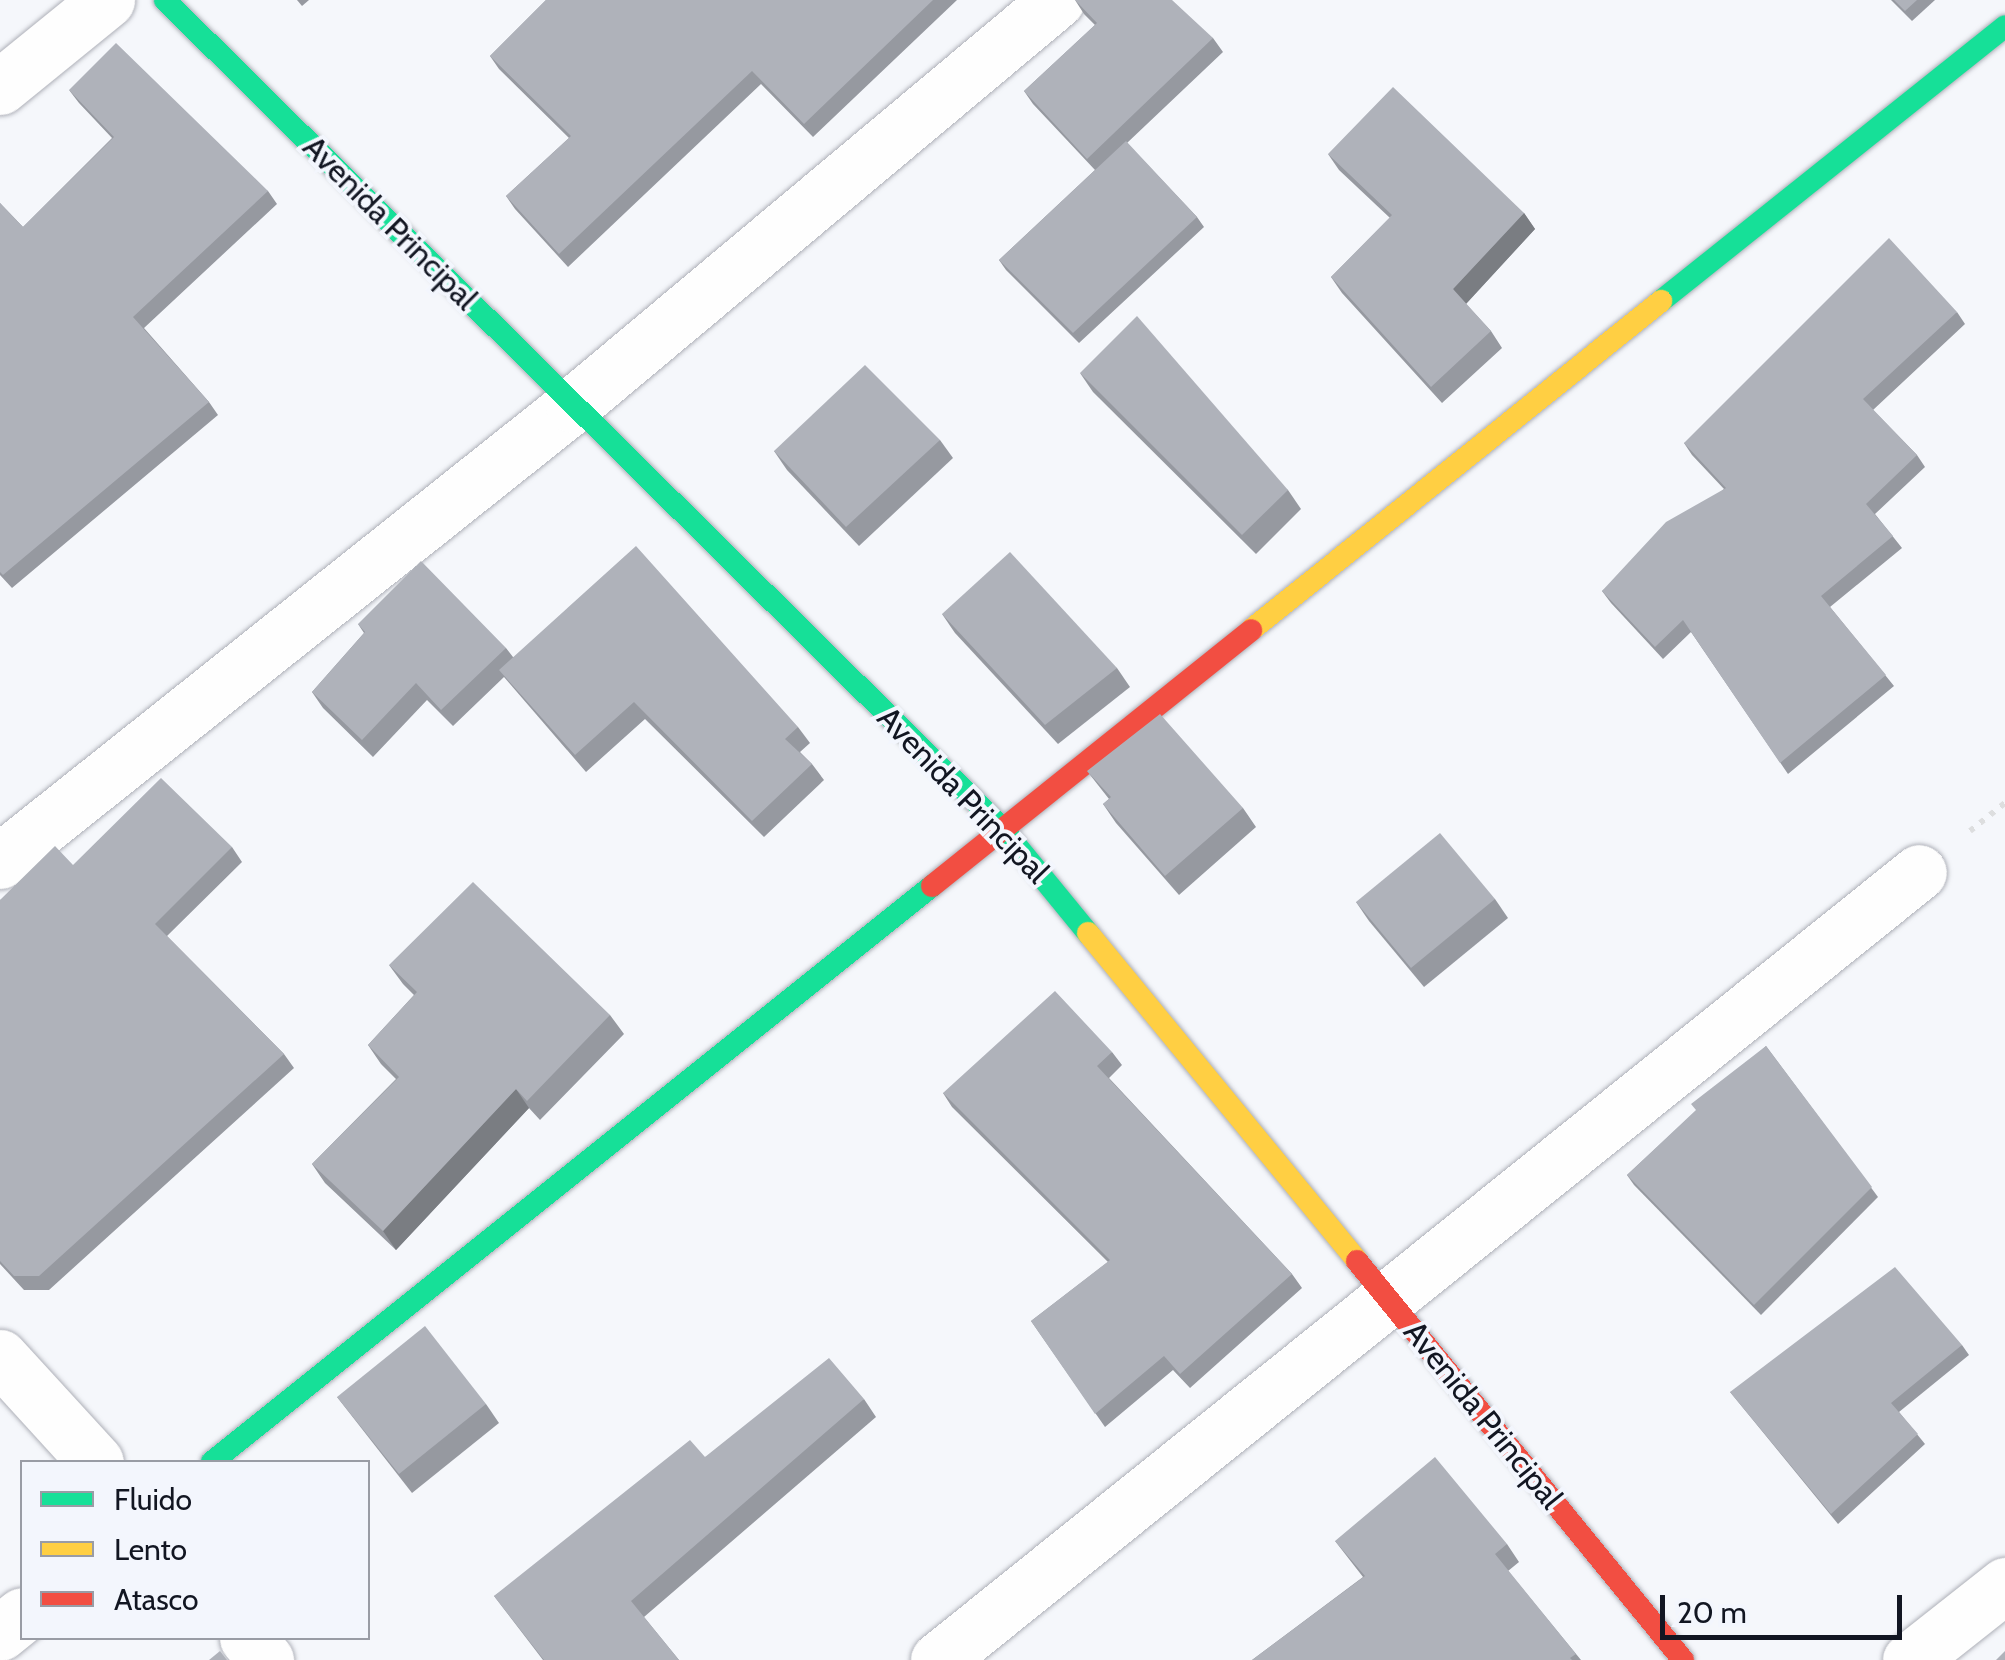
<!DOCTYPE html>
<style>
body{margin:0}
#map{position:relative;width:2005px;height:1660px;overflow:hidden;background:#f5f7fb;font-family:Cabin,sans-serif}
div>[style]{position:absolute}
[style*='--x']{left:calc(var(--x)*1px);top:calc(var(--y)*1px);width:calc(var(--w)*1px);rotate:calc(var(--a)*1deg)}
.path>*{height:6px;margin-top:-3px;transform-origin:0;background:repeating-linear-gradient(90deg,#dddedf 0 5px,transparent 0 13px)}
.roads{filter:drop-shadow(0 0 2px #aeb0b8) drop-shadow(0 0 2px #aeb0b8)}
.street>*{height:55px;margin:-27.5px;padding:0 27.5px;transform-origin:27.5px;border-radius:27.5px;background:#fefefe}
.fast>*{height:22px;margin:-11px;padding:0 11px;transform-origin:11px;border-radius:11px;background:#16e098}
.slow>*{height:22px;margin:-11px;padding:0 11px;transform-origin:11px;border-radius:11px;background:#ffcf43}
.jam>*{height:22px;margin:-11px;padding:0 11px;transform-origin:11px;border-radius:11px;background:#f24e42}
.wall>*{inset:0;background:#9699a0}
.shaded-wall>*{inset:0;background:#7a7d82}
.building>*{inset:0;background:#afb2ba}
span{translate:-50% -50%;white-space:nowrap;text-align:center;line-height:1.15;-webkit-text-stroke:8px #f3f6fd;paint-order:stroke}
.street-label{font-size:32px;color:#121622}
.legend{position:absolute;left:20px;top:1460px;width:350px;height:180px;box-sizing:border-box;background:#f3f6fd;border:2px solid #999ca5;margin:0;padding:12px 18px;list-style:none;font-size:30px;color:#121622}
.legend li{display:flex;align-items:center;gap:20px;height:50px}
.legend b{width:50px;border:2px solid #999ca5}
.scale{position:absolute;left:1660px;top:1595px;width:242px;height:45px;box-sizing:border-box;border:5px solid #121622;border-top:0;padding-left:12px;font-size:30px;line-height:35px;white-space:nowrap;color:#121622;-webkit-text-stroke:8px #f3f6fd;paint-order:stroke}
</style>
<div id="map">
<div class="path">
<i style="--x:1970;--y:831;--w:45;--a:-38.7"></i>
</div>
<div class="roads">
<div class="street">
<i style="--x:0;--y:87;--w:138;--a:-39.1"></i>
<i style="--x:0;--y:861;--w:732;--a:-38.51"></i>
<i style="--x:573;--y:405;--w:631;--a:-39.92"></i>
<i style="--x:0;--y:1357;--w:142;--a:47.6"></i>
<i style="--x:0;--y:1633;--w:28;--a:-39"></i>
<i style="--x:247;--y:1638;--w:29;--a:49"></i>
<i style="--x:938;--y:1660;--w:1258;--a:-38.77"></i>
<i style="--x:1910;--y:1660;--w:121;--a:-38.3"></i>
</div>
<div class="fast">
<i style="--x:165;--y:0;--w:1177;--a:44.69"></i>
<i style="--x:1002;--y:828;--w:136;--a:50.7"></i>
<i style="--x:1661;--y:301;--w:440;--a:-38.6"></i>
<i style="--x:212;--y:1462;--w:922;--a:-38.66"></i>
</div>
<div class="slow">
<i style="--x:1251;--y:630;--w:526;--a:-38.74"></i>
<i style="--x:1088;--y:933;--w:424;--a:50.6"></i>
</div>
<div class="jam">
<i style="--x:932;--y:886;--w:409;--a:-38.7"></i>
<i style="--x:1357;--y:1261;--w:515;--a:50.75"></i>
</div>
</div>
<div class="wall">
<i style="clip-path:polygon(297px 0,309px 0,302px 6px)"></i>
<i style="clip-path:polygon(546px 0,957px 0,813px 137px,761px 84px,568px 267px,515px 209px,506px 196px,569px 138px,499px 69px,490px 56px)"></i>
<i style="clip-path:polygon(1075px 0,1213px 38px,1223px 52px,1127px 143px,1197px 217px,1204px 227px,1079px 343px,1006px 270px,999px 260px,1095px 170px,1033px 104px,1024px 91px,1095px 25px,1084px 14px)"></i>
<i style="clip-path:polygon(1891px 0,1935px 0,1912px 21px)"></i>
<i style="clip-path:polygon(69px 90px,268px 191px,277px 204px,144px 328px,209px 402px,218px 415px,12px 588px,0 575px,0 203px,23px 227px,112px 138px,79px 103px)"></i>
<i style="clip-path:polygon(1328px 154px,1524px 213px,1535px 229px,1466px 304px,1491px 331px,1502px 348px,1442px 403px,1342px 293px,1331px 277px,1390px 218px,1339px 170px)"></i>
<i style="clip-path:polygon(1957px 312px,1965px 324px,1873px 410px,1917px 455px,1925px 467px,1875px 514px,1902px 548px,1830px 607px,1894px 686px,1788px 774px,1691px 632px,1663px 659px,1611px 603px,1602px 591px,1724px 489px,1692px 455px,1684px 443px)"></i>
<i style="clip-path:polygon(1080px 373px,1288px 490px,1301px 509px,1256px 554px,1093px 392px)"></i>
<i style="clip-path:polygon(940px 440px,953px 458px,859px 546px,787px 470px,774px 451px)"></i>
<i style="clip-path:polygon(942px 614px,1117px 668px,1130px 687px,1058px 744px,955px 633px)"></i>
<i style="clip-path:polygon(358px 624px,506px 648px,513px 657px,798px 727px,810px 743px,800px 752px,812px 764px,824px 780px,764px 837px,645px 719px,586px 772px,504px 677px,453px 726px,427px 700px,373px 757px,323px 708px,312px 692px,364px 633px)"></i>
<i style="clip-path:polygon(1087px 771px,1243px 808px,1256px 827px,1179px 895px,1116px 823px,1103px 804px,1109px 799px)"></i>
<i style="clip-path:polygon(232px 847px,242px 862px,167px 936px,284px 1054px,294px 1068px,49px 1290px,24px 1290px,0 1264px,0 900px,73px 865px)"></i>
<i style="clip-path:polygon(1495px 899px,1508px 918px,1424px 987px,1369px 921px,1356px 902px)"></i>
<i style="clip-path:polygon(389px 965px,610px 1015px,624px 1034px,540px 1120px,529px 1108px,396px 1250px,325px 1183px,312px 1164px,396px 1079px,381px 1064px,368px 1045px,414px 995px,403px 984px)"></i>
<i style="clip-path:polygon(1766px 1046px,1878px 1197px,1761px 1315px,1634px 1185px,1627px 1175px)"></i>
<i style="clip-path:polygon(1112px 1052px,1122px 1065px,1109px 1078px,1292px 1274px,1302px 1288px,1190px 1388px,1173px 1370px,1105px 1427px,1031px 1321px,1108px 1262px,952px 1107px,943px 1093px)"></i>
<i style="clip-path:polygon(1962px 1345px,1969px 1355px,1899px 1412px,1925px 1444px,1838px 1524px,1730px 1392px)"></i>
<i style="clip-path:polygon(337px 1397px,486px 1404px,499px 1423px,412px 1493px)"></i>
<i style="clip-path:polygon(864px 1399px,876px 1417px,644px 1617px,679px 1660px,543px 1660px,494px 1596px,705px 1457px)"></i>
<i style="clip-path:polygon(1335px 1541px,1507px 1544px,1519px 1562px,1508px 1571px,1581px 1660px,1252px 1660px,1363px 1577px)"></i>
</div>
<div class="shaded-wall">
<i style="clip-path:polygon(1524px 213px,1535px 229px,1464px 306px,1453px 289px)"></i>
<i style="clip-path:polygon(516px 1089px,529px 1108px,396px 1250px,383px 1231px)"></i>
</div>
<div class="building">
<i style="clip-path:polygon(546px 0,933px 0,804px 124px,752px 71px,559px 254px,506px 196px,571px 136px,490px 56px)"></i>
<i style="clip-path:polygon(1075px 0,1172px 0,1213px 38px,1087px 159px,1024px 91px,1097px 23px)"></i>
<i style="clip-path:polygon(1894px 0,1917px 0,1905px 11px)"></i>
<i style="clip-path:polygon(116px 43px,268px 191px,133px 317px,209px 402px,3px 575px,0 572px,0 203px,23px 227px,114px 137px,69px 90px)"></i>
<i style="clip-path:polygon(1393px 87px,1524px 213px,1453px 289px,1491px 331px,1431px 387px,1331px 277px,1392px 215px,1328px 154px)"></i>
<i style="clip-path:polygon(1126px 141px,1197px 217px,1073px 333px,999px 260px)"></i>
<i style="clip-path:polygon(1889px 238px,1957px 312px,1863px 399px,1917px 455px,1866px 504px,1893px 536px,1821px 596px,1886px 675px,1780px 763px,1683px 620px,1655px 647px,1602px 591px,1666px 522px,1726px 488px,1684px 443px)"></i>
<i style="clip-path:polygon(1137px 316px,1288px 490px,1242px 535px,1080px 373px)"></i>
<i style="clip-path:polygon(865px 365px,940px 440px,846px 527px,774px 451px)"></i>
<i style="clip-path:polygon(636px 546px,798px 727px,785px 739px,812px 764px,752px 821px,634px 702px,575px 755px,499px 670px)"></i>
<i style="clip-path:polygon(1010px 552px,1117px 668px,1045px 725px,942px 614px)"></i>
<i style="clip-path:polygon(421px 561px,506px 648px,441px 710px,416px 683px,362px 740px,312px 692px,365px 632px,358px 624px)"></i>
<i style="clip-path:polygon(1160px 714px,1243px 808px,1165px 876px,1103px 804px,1111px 797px,1087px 771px)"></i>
<i style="clip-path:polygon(161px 778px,232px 847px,155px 924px,284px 1054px,39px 1276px,14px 1276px,0 1261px,0 900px,55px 846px,73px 865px)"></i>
<i style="clip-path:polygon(1440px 833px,1495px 899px,1411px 968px,1356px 902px)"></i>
<i style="clip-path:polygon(473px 882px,610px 1015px,527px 1101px,516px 1089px,383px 1231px,312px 1164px,399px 1077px,368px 1045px,417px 992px,389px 965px)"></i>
<i style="clip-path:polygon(1055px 991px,1112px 1052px,1097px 1066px,1292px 1274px,1180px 1374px,1164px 1356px,1095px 1414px,1031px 1321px,1110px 1260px,943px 1093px)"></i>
<i style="clip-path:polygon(1766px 1046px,1872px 1187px,1754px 1305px,1627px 1175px,1696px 1110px,1691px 1104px)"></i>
<i style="clip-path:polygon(1895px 1267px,1962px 1345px,1891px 1403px,1918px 1434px,1831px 1514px,1730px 1392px)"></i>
<i style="clip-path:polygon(425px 1326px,486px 1404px,399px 1474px,337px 1397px)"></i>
<i style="clip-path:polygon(829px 1358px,864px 1399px,631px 1601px,679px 1660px,544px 1660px,494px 1596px,690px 1440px,705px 1457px)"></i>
<i style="clip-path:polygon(1435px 1457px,1507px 1544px,1495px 1554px,1576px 1654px,1570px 1658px,1572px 1660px,1252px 1660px,1365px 1576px,1335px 1541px)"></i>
<i style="clip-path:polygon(220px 1651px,227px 1660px,209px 1660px)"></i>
<i style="clip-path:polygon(2005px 1651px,2005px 1660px,1996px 1660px)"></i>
</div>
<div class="street-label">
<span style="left:390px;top:223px;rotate:45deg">Avenida Principal</span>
<span style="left:963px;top:795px;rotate:46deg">Avenida Principal</span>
<span style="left:1483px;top:1415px;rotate:51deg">Avenida Principal</span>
</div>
<ul class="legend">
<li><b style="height:12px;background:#16e098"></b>Fluido</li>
<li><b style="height:12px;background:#ffcf43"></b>Lento</li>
<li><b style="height:12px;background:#f24e42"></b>Atasco</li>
</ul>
<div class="scale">20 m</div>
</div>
